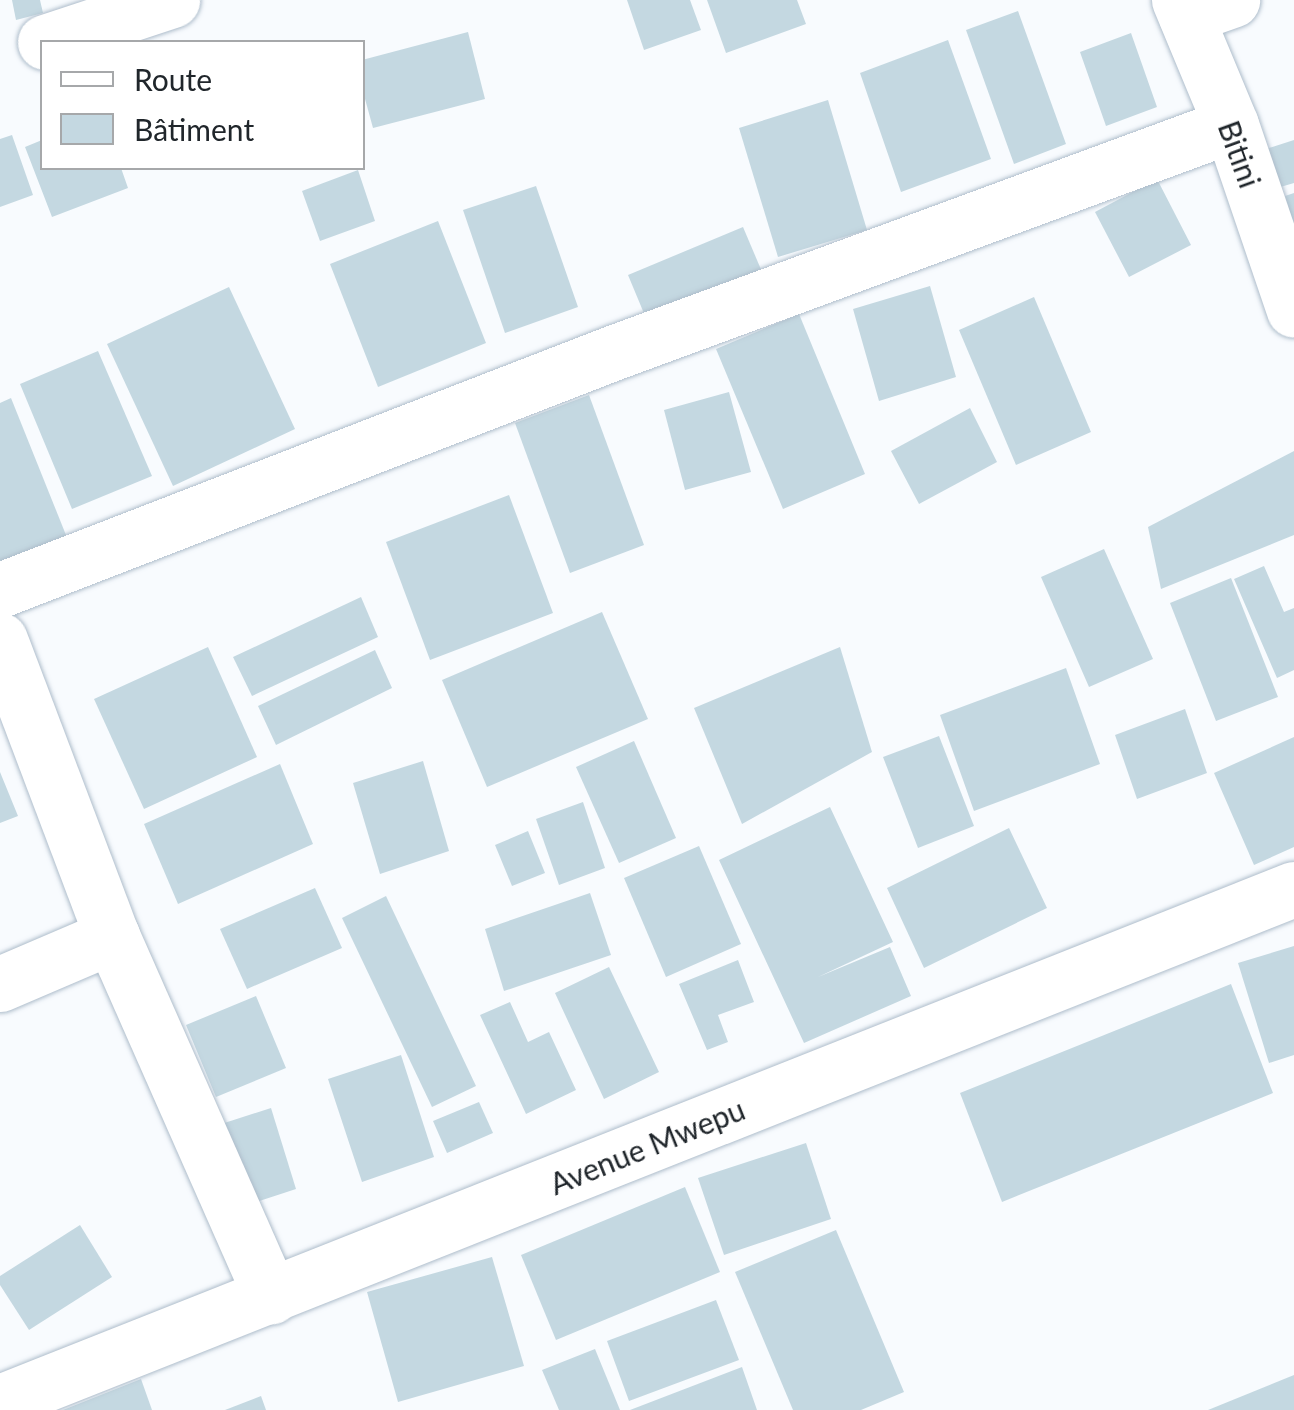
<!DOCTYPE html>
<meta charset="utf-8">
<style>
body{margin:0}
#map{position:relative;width:1294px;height:1410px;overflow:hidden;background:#f8fbfe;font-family:Lato,sans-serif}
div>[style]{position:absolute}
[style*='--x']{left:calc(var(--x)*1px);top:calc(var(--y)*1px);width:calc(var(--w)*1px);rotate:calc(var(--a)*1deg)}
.building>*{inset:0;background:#c4d8e1}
.roads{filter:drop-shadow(0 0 2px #aebdcb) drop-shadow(0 0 2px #aebdcb)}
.minor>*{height:55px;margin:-27.5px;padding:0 27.5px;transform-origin:27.5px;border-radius:27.5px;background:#fff}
span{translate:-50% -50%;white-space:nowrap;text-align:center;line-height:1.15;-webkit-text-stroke:8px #fff;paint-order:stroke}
.street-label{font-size:30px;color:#20262b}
.legend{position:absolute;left:40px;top:40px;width:325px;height:130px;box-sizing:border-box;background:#fff;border:2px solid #a6a8aa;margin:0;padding:12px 18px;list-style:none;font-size:30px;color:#20262b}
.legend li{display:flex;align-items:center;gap:20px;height:50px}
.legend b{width:50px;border:2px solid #a6a8aa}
</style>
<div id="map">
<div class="building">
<i style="clip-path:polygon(12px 0,40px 0,43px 13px,16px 20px)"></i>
<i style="clip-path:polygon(627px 0,690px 0,701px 30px,644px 50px)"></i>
<i style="clip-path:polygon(707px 0,797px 0,806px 24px,726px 53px)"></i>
<i style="clip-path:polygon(1018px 11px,1066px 144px,1014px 164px,966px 30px)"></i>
<i style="clip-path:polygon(468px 32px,485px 99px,373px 128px,362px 88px,362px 60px)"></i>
<i style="clip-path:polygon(1131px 33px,1157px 107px,1106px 126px,1080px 52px)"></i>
<i style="clip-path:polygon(948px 40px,991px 159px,901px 192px,860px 73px)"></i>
<i style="clip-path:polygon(828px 100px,867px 230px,778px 257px,739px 128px)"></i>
<i style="clip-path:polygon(12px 135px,33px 195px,0 207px,0 139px)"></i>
<i style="clip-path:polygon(42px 140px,42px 168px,121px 168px,128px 188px,52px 217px,25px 147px)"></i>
<i style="clip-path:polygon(1294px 140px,1294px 183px,1277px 188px,1266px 149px)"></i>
<i style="clip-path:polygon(358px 170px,375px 221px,320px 241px,302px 191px)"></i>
<i style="clip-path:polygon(1157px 179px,1191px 245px,1129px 277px,1095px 212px)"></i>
<i style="clip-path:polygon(536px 186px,578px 307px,505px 333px,463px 210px)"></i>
<i style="clip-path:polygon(1294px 193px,1294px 223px,1293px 223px,1285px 196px)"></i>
<i style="clip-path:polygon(438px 221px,486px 343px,378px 387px,330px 264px)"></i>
<i style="clip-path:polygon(743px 227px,768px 286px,653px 335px,628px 275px)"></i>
<i style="clip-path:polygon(930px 286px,956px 377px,879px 401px,853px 309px)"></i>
<i style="clip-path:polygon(229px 287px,295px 429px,173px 486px,107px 344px)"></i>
<i style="clip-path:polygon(1034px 297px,1091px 432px,1016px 465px,959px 330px)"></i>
<i style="clip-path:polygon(799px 314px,865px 474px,783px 509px,716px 349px)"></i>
<i style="clip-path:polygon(98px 351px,152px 476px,72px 509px,20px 384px)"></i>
<i style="clip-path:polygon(729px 392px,751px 472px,685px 490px,664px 410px)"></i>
<i style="clip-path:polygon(589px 395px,644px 545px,570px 573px,515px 423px)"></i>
<i style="clip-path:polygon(11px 398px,70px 545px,5px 573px,0 560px,0 403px)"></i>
<i style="clip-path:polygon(970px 408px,997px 462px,919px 504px,891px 451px)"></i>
<i style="clip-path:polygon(1294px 451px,1294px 535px,1161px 589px,1148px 527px)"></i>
<i style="clip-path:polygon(509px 495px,553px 613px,430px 660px,386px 542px)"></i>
<i style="clip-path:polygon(1104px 549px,1153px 659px,1089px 687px,1041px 577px)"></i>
<i style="clip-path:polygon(1264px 566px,1284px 612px,1294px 608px,1294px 670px,1277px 678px,1234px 579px)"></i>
<i style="clip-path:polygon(1231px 578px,1278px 697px,1216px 721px,1170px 603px)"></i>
<i style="clip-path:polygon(361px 597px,378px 637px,252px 696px,233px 657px)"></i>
<i style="clip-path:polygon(602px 612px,648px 719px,487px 787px,442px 680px)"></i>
<i style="clip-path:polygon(208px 647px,257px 757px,144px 809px,94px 699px)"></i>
<i style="clip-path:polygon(840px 647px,872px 752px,742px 824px,694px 708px)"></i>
<i style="clip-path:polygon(375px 650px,392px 688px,276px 745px,258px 706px)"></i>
<i style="clip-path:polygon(1066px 668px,1100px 764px,974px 811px,940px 715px)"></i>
<i style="clip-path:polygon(1185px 709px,1207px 773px,1137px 799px,1115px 735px)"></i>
<i style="clip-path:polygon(939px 736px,974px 826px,918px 848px,883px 757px)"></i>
<i style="clip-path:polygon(1294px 737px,1294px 847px,1254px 865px,1214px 773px)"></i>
<i style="clip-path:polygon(634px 741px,676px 838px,619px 863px,576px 767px)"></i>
<i style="clip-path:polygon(423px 761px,449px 851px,380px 874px,353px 783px)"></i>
<i style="clip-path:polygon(280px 764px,313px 844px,178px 904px,144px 824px)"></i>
<i style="clip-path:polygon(0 772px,18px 816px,0 823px)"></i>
<i style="clip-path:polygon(583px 802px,605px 868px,559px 885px,536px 819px)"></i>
<i style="clip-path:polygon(830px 807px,893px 942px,818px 977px,890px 947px,911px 996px,804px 1043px,719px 860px)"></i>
<i style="clip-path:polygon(1009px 828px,1047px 908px,924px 968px,887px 888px)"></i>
<i style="clip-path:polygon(528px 831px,545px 873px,512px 886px,495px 845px)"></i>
<i style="clip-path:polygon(699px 846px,741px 944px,666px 977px,624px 878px)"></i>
<i style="clip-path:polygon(315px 888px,342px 948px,247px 989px,220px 929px)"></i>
<i style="clip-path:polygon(590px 893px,611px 955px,504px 991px,485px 929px)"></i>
<i style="clip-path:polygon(386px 896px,476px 1086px,432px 1107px,342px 918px)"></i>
<i style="clip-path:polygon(1294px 946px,1294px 1055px,1269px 1063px,1238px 963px)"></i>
<i style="clip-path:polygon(738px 960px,754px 1002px,718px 1015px,728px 1042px,707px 1050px,679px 984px)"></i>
<i style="clip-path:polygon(609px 967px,659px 1072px,604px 1099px,555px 993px)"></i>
<i style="clip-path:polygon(1231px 984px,1273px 1093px,1002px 1202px,960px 1093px)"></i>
<i style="clip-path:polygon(256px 996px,286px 1068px,216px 1097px,186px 1025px)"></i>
<i style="clip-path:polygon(510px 1002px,528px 1042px,549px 1032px,576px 1090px,526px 1114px,480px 1015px)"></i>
<i style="clip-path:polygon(401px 1055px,434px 1157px,362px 1182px,328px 1079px)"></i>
<i style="clip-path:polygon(479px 1102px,493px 1133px,447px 1153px,433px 1121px)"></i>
<i style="clip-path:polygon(271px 1108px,296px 1189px,238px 1208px,212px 1127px)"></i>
<i style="clip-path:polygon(806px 1143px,831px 1219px,724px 1255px,698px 1178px)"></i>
<i style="clip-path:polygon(685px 1187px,720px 1272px,556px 1340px,521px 1255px)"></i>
<i style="clip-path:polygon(80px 1225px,112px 1277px,29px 1330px,0 1285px,0 1276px)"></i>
<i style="clip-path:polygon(836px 1230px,904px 1392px,861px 1410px,793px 1410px,735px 1272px)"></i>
<i style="clip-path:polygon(492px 1257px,524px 1366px,398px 1402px,367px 1292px)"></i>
<i style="clip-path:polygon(716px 1300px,739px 1360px,629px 1401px,607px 1341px)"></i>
<i style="clip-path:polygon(595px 1349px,620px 1410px,559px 1410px,542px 1370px)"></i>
<i style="clip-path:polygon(742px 1367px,757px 1410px,630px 1410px)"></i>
<i style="clip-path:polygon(1294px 1375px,1294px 1410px,1208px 1410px)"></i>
<i style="clip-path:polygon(141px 1379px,152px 1410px,63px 1410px)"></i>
<i style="clip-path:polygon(261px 1396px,266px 1410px,225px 1410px)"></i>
</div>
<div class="roads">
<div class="minor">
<i style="--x:1179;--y:0;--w:135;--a:67.4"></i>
<i style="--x:1231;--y:125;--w:195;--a:71.2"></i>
<i style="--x:1186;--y:16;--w:49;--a:-19.2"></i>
<i style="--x:45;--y:42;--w:134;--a:-18.3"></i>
<i style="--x:0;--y:590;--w:659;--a:-21.16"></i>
<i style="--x:615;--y:352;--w:656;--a:-20.23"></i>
<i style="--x:0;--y:640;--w:316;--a:69.3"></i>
<i style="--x:112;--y:936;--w:394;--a:66.2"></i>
<i style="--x:0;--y:984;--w:122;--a:-23.2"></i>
<i style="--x:0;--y:1402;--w:1392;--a:-21.63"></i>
</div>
</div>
<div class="street-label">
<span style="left:1240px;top:154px;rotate:70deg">Bitini</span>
<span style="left:647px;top:1146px;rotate:-22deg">Avenue Mwepu</span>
</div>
<ul class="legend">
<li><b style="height:12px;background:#fff"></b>Route</li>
<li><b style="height:28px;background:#c4d8e1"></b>Bâtiment</li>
</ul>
</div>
